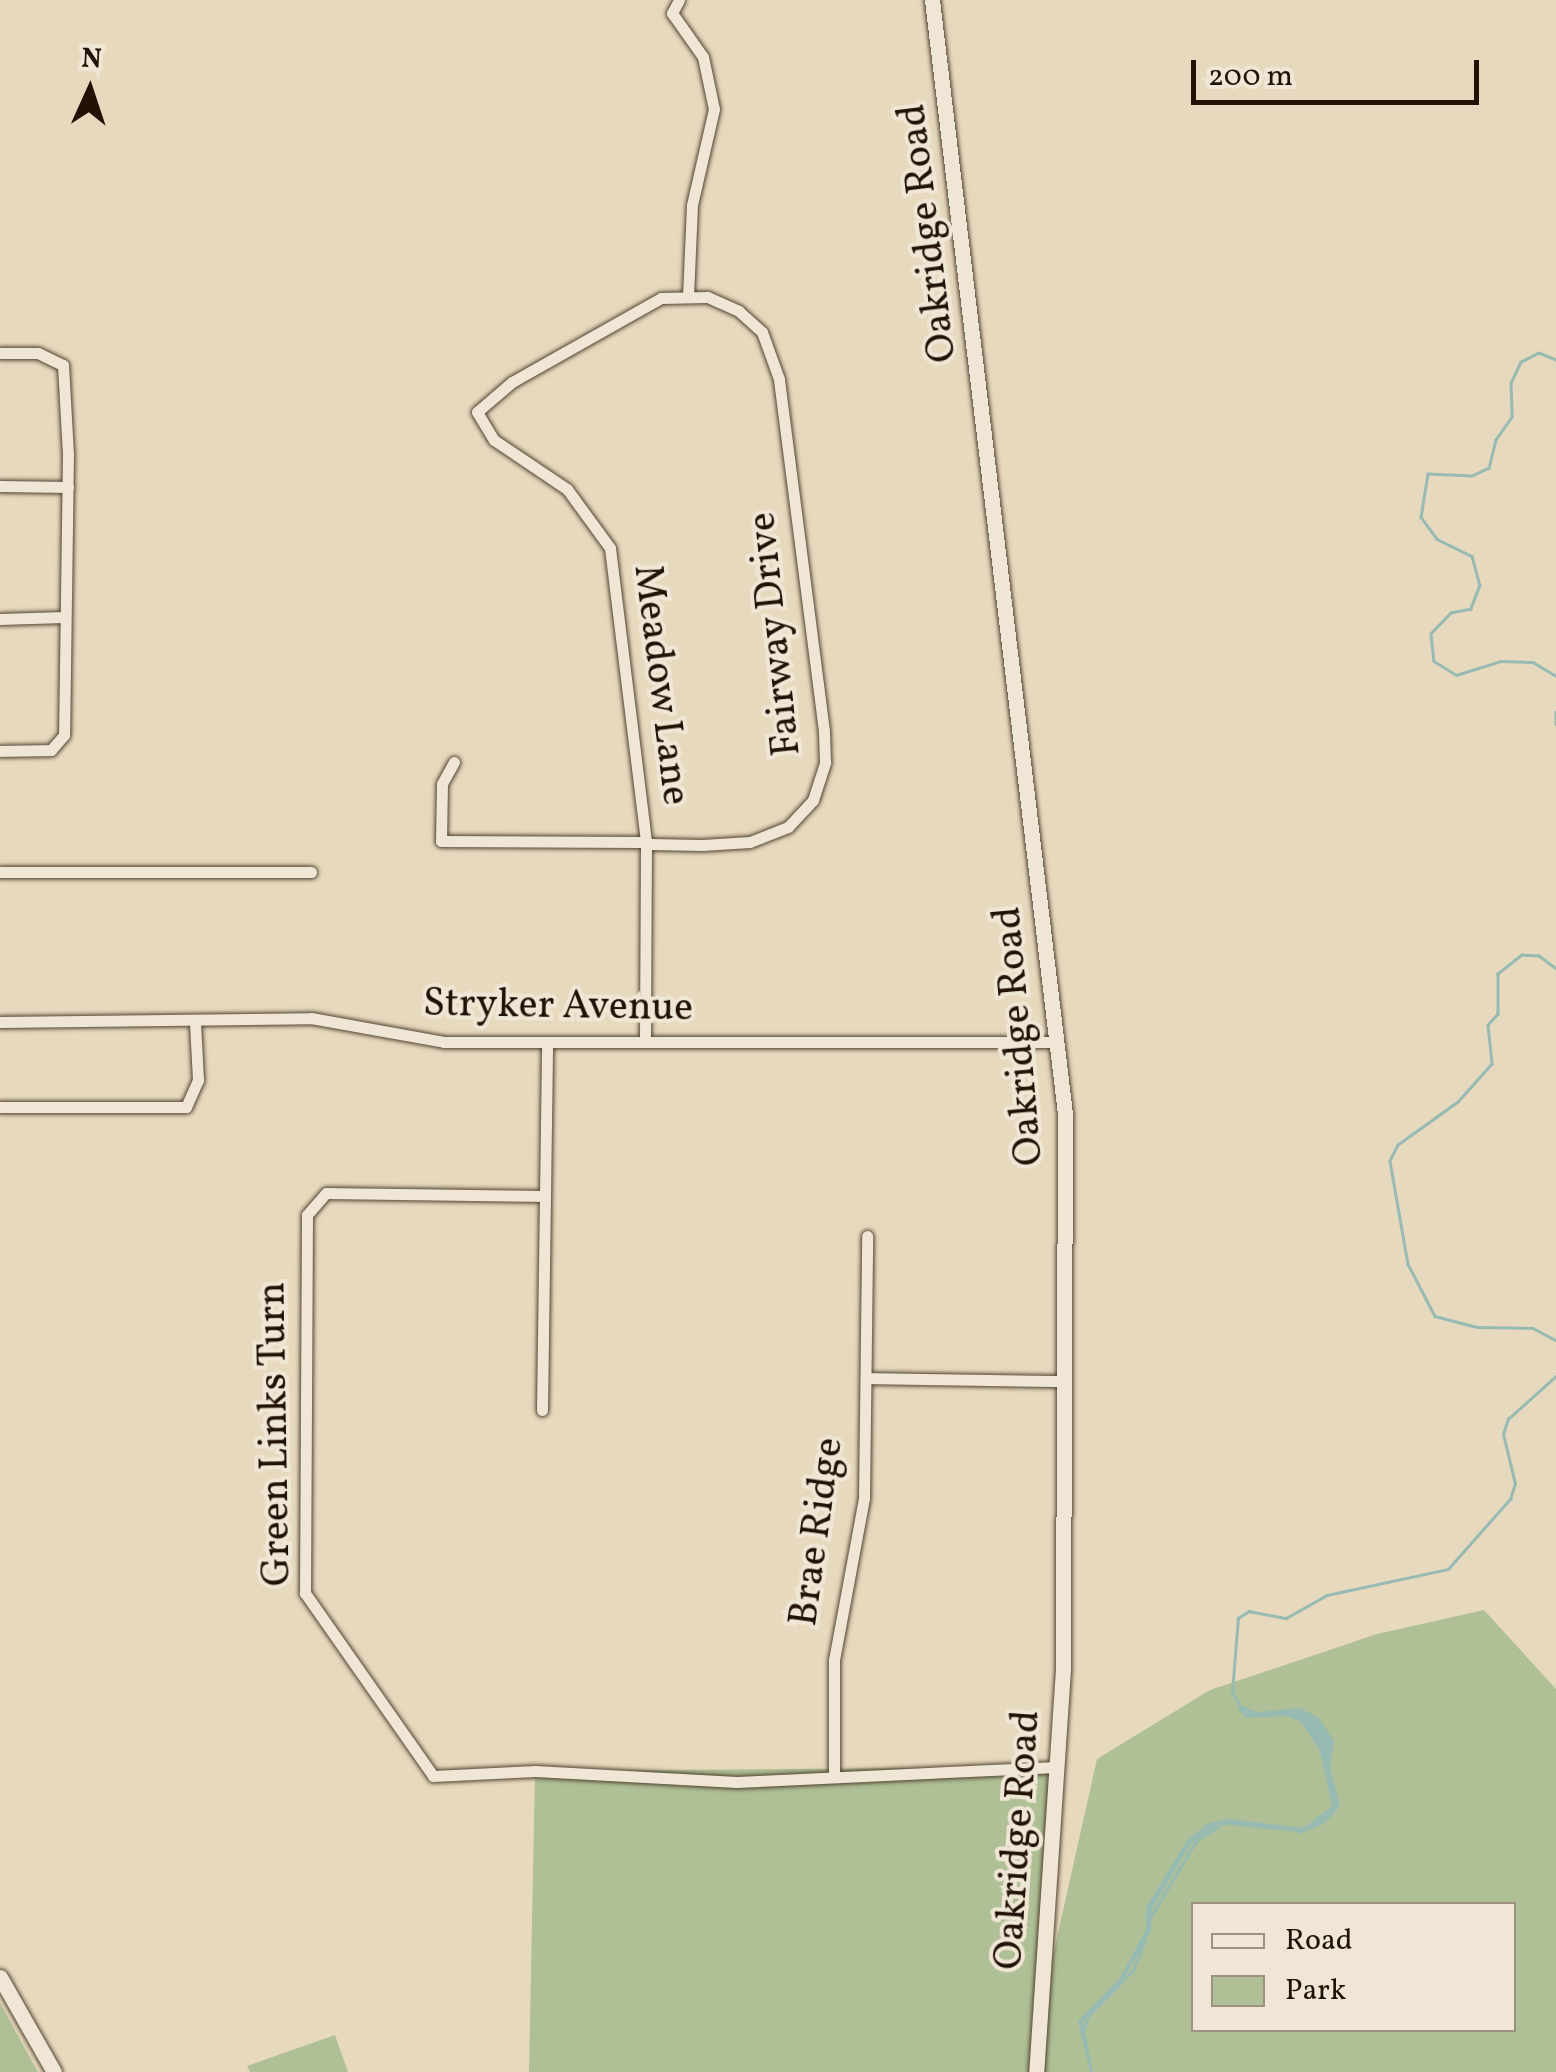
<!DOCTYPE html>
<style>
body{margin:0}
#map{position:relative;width:1556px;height:2072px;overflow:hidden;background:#e7d9be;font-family:Vollkorn,serif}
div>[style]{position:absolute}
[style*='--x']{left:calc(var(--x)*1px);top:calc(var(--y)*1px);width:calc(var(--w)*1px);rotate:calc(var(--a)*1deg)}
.green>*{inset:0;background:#afc096}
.water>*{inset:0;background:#97bab3}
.stream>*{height:2.5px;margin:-1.25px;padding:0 1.25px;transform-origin:1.25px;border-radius:1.25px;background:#97bab3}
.roads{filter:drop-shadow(0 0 2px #534432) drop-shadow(0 0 2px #534432)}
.street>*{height:11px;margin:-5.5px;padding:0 5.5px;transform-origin:5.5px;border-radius:5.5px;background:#efe6d5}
.secondary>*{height:15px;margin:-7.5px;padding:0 7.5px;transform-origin:7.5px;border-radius:7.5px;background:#efe6d5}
span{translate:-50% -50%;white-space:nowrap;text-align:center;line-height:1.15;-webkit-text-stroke:8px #efe6d5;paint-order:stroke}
.street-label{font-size:40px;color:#221203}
.legend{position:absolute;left:1191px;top:1902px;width:325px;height:130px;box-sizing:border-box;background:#efe6d5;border:2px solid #9d9181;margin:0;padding:12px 18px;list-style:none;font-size:30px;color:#221203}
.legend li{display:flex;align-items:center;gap:20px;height:50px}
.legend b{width:50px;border:2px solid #9d9181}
.north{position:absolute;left:40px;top:40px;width:100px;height:100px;-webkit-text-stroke:8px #efe6d5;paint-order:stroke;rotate:3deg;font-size:28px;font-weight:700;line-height:40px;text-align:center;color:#221203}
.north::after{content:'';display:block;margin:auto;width:35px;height:45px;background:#221203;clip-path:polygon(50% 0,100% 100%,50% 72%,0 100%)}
.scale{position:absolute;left:1191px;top:60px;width:288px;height:45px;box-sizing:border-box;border:5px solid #221203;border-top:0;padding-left:12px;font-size:30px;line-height:35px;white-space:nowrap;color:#221203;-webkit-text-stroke:8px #efe6d5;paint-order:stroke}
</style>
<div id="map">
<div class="green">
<i style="clip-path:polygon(evenodd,1484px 1610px,1556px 1689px,1556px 2072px,529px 2072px,535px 1771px,1057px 1767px,1050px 1969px,1097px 1759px,1210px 1690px,1377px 1634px,1484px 1610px,1194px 1904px,1514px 1904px,1514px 2030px,1194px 2030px,1194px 1904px)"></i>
<i style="clip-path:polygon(0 2003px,38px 2072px,0 2072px)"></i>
<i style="clip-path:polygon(335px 2035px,348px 2072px,250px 2072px,247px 2066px)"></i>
</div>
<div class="water">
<i style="clip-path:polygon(1243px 1706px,1257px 1712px,1300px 1708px,1318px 1717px,1334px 1741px,1330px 1767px,1340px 1806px,1328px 1820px,1301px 1832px,1219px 1824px,1191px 1843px,1152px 1909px,1151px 1931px,1121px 1983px,1083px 2022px,1093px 2072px,1090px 2072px,1078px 2021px,1120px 1978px,1146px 1929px,1146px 1907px,1188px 1839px,1209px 1823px,1228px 1819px,1304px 1828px,1332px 1806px,1320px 1751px,1301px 1722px,1287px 1716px,1246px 1718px,1237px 1708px)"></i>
</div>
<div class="stream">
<i style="--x:1556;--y:360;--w:18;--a:-158"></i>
<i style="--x:1539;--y:353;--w:20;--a:153"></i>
<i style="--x:1521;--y:362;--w:23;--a:115"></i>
<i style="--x:1511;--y:383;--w:34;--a:88"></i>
<i style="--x:1512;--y:417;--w:28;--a:125"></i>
<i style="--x:1496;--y:440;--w:29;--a:104"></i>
<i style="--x:1489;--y:468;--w:19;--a:155"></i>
<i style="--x:1472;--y:476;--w:44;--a:-177.4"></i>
<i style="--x:1428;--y:474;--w:44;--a:99.2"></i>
<i style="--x:1421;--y:517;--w:27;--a:54"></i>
<i style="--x:1437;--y:539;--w:39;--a:26"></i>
<i style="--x:1472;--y:556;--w:30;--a:75"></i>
<i style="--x:1480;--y:585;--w:26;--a:111"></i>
<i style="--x:1471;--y:609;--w:20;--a:169"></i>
<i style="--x:1451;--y:613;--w:29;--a:134"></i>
<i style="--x:1431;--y:634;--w:27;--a:84"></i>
<i style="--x:1434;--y:661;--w:26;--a:32"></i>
<i style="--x:1456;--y:675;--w:47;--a:-17.3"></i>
<i style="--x:1501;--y:661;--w:32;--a:2"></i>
<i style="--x:1533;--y:662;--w:27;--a:31"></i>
<i style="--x:1556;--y:712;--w:12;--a:90"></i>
<i style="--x:1556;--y:969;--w:21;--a:-143"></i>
<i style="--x:1539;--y:956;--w:17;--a:-177"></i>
<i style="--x:1522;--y:955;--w:31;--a:142"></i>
<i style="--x:1498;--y:974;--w:40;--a:90"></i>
<i style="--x:1498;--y:1014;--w:15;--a:132"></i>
<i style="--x:1488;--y:1025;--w:39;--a:84"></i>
<i style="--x:1492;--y:1064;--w:51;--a:131.8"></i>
<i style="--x:1458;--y:1102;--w:74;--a:144.4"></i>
<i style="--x:1398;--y:1145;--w:18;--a:117"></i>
<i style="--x:1390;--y:1161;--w:105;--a:80.1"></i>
<i style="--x:1408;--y:1264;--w:59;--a:62.6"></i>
<i style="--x:1435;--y:1316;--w:43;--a:14.7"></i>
<i style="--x:1477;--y:1327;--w:56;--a:1"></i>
<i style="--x:1533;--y:1328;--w:26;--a:28"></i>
<i style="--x:1240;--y:1707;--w:17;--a:-118"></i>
<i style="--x:1232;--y:1692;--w:74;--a:-85.4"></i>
<i style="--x:1238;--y:1618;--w:13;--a:-32"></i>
<i style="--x:1249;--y:1611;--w:38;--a:11"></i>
<i style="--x:1286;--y:1618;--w:47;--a:-29.3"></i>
<i style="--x:1327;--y:1595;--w:124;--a:-12.1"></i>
<i style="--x:1448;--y:1569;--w:94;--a:-48.5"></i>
<i style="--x:1510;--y:1499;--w:16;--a:-72"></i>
<i style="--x:1515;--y:1484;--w:51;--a:-103.5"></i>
<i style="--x:1503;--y:1434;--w:16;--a:-72"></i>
<i style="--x:1508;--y:1419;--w:64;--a:-41.9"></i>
<i style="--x:1299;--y:1832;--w:26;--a:-23"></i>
<i style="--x:1150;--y:1918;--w:90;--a:-59.1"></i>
<i style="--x:1196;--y:1841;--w:31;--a:-33"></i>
<i style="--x:1082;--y:2035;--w:20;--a:-72"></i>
<i style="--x:1088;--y:2016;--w:64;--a:-45.6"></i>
<i style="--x:1133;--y:1970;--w:31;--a:-68"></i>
</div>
<div class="roads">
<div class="street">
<i style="--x:679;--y:0;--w:15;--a:118"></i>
<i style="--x:672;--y:13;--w:54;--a:54.8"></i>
<i style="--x:703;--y:57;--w:53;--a:78.1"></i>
<i style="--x:714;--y:109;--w:98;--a:102.9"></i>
<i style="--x:692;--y:205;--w:90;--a:92.5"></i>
<i style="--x:0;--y:353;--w:38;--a:0"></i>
<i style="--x:38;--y:353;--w:28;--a:26"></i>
<i style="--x:63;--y:365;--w:89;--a:86.8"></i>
<i style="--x:68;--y:454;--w:281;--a:90.8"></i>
<i style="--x:64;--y:735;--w:20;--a:131"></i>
<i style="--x:51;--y:750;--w:51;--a:178.9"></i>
<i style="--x:0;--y:486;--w:68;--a:0.8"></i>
<i style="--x:0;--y:619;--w:64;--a:-1.8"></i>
<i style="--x:454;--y:762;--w:25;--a:119"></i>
<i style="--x:442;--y:784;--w:57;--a:91"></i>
<i style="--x:441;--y:841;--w:200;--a:0.3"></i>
<i style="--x:641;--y:842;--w:10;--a:11"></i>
<i style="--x:651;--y:844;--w:51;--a:1.1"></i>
<i style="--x:702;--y:845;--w:48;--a:-3.6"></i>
<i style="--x:750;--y:842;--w:41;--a:-21.5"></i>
<i style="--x:788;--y:827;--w:37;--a:-47"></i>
<i style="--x:813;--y:800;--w:40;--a:-72"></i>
<i style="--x:825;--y:762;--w:31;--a:-92"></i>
<i style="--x:824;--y:731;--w:355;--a:-97.3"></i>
<i style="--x:779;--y:379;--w:50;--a:-109.9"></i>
<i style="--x:762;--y:332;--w:31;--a:-138"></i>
<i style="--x:739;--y:311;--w:35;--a:-156"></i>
<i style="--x:707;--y:297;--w:46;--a:178.8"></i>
<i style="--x:661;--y:298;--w:171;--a:150.6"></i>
<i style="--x:512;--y:382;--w:46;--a:139.4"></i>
<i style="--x:477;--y:412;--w:33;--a:59"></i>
<i style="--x:494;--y:440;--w:88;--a:33.9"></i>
<i style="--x:567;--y:489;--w:73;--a:53.9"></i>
<i style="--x:610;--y:548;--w:297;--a:83"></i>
<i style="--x:646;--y:843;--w:198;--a:90.3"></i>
<i style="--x:0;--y:872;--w:311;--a:0"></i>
<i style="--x:0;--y:1022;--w:311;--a:-0.7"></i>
<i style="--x:311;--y:1018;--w:135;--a:10.2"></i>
<i style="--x:444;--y:1042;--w:614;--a:0"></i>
<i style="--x:0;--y:1107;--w:186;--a:0"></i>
<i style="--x:186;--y:1107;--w:30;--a:-66"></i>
<i style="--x:198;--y:1080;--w:58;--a:-93"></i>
<i style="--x:545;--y:1196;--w:219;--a:-179.2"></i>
<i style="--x:326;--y:1193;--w:29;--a:131"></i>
<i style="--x:307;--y:1215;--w:378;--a:90.3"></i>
<i style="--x:305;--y:1593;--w:223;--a:55"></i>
<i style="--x:433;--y:1776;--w:102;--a:-2.8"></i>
<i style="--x:535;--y:1771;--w:202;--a:3.1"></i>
<i style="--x:737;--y:1782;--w:320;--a:-2.7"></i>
<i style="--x:866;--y:1378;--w:197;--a:0.9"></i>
<i style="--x:542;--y:1410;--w:368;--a:-89.2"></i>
<i style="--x:834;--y:1777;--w:117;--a:-90"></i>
<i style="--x:834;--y:1660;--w:165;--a:-79.5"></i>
<i style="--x:864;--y:1498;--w:262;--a:-89.3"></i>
</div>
<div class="secondary">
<i style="--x:932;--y:0;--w:1122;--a:83.19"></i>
<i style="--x:1065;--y:1114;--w:555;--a:90.21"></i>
<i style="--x:1063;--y:1669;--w:404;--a:93.8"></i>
<i style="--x:0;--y:1977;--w:109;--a:60.4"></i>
</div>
</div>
<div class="street-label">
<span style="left:929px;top:233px;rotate:-97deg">Oakridge Road</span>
<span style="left:776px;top:634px;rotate:-96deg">Fairway Drive</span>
<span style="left:660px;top:685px;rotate:83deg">Meadow Lane</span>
<span style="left:558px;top:1007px;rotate:1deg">Stryker Avenue</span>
<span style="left:1020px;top:1036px;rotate:-95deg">Oakridge Road</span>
<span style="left:276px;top:1434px;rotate:-91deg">Green Links Turn</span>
<span style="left:818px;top:1532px;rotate:-82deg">Brae Ridge</span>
<span style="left:1019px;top:1840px;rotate:-86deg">Oakridge Road</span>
</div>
<ul class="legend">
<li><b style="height:12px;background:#efe6d5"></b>Road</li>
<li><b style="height:28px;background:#afc096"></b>Park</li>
</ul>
<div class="north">N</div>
<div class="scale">200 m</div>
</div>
